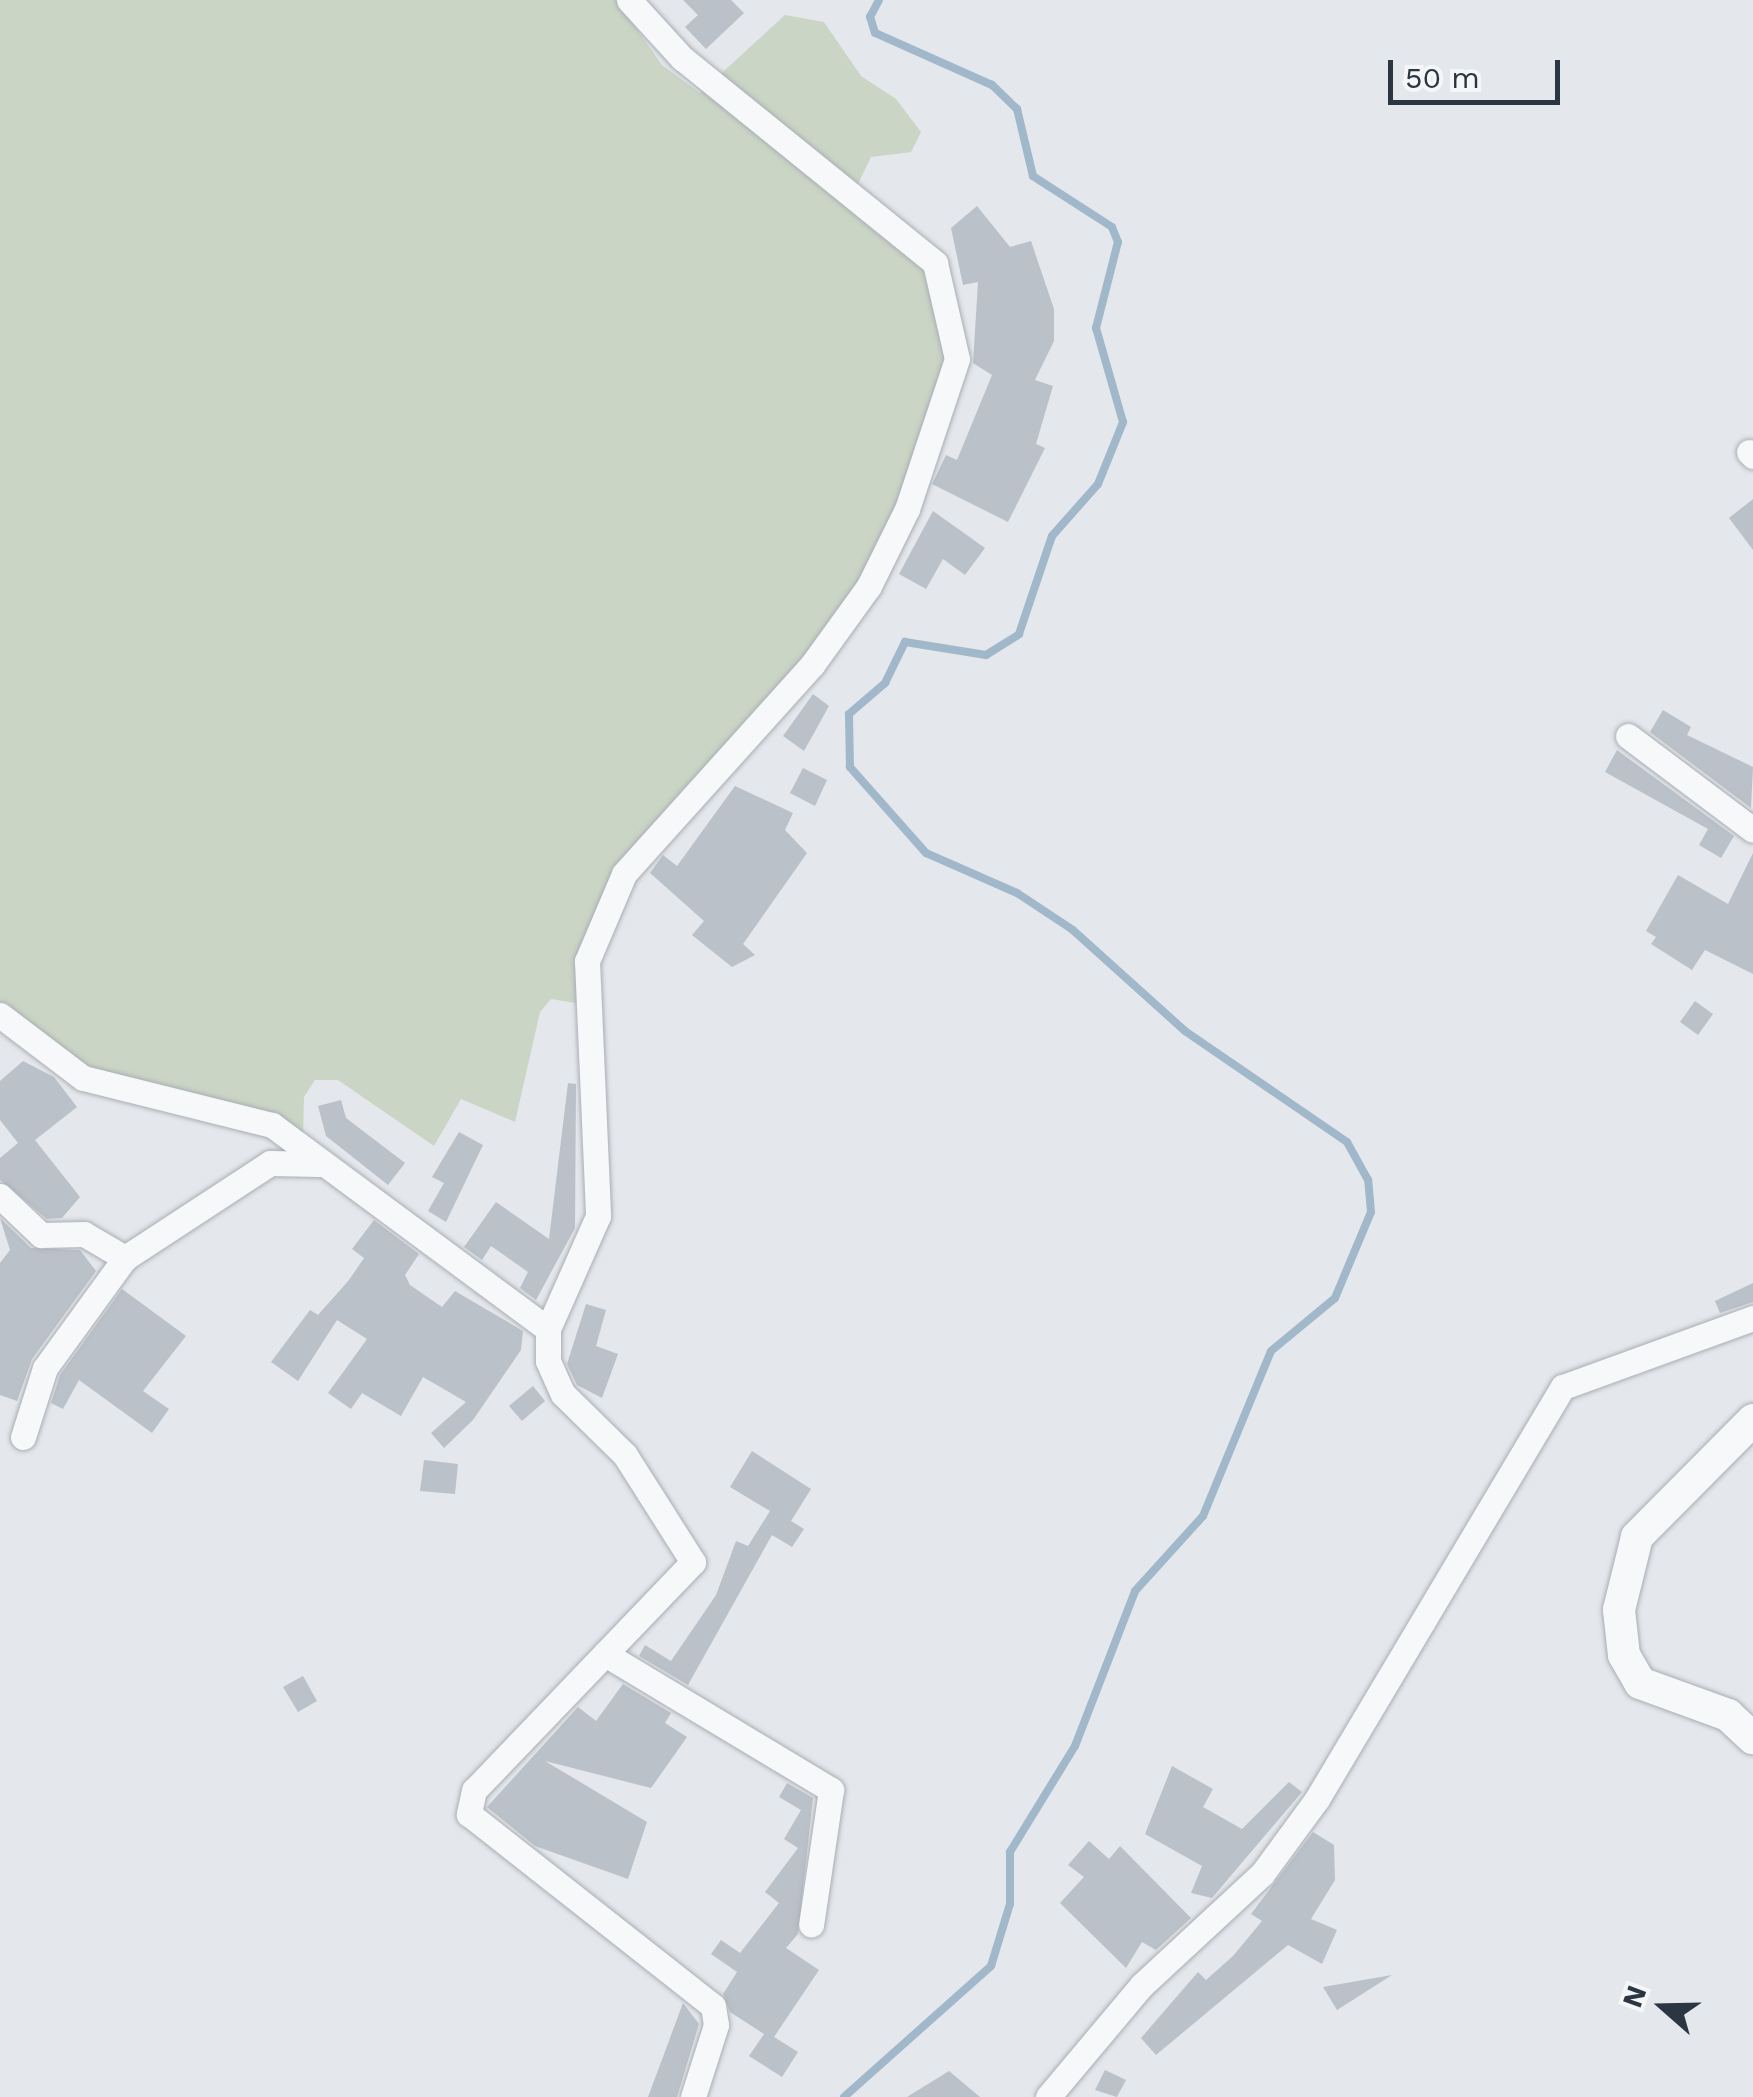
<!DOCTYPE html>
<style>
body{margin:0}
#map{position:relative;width:1753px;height:2097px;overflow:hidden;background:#e4e7eb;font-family:"Work Sans",sans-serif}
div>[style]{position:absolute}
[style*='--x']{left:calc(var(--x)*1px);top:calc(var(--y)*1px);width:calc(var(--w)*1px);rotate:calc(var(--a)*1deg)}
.green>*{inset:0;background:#cad5c5}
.stream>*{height:8px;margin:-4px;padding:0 4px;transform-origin:4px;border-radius:4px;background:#a0b8ca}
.building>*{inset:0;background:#bbc1c8}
.roads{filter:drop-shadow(0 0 2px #a9aeb5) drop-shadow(0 0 2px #a9aeb5)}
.minor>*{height:25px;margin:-12.5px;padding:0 12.5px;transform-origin:12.5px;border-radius:12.5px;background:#f6f8f9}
.tertiary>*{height:32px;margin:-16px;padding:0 16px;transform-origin:16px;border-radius:16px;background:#f6f8f9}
span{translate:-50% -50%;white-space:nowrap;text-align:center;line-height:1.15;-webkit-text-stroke:8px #f4f6f8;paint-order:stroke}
.north{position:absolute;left:1613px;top:1957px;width:100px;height:100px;-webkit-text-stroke:8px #f4f6f8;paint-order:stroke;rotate:290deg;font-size:28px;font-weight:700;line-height:40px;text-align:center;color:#2c3643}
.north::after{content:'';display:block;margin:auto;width:35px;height:45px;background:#2c3643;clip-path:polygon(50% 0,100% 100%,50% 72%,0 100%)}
.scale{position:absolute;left:1388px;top:60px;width:172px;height:45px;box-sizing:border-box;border:5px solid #2c3643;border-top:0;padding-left:12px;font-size:30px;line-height:35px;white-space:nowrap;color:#2c3643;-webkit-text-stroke:8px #f4f6f8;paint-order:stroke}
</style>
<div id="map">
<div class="green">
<i style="clip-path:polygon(0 0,616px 0,662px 65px,700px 93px,785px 15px,824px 22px,861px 76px,896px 99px,921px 132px,911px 152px,871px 157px,858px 184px,899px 219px,926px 267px,952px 359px,902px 507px,833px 622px,619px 870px,581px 961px,576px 1003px,551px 999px,540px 1012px,515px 1122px,461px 1099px,434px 1146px,338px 1080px,315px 1080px,304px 1097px,303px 1138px,101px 1078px,0 1010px)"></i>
</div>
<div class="stream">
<i style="--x:844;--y:2097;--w:197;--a:-41.7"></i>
<i style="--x:991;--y:1966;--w:65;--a:-73"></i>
<i style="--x:1010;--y:1904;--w:52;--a:-90"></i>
<i style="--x:1010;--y:1852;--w:124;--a:-58.5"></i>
<i style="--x:1075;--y:1746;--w:166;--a:-68.8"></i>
<i style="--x:1135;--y:1591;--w:101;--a:-47.8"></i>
<i style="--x:1203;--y:1516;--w:178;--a:-67.6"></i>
<i style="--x:1271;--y:1351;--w:83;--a:-39.6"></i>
<i style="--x:1335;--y:1298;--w:93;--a:-67.3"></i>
<i style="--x:1371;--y:1212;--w:32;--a:-95"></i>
<i style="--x:1368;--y:1180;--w:43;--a:-118.9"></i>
<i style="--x:1347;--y:1142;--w:196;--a:-145.6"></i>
<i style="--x:1185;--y:1031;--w:151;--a:-138"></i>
<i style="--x:1073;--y:930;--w:67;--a:-146.5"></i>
<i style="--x:1017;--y:893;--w:99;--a:-156.3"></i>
<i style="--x:926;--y:853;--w:115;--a:-131.5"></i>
<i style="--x:850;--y:767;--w:53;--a:-91.1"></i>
<i style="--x:849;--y:714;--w:48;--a:-40.7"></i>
<i style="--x:885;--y:683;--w:46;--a:-64"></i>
<i style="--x:905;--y:642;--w:82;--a:9.1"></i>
<i style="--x:986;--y:655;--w:39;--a:-32"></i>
<i style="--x:1019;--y:634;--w:103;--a:-71.4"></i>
<i style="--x:1052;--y:536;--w:69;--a:-48.5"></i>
<i style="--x:1098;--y:484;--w:67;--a:-68"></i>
<i style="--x:1123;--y:422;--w:98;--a:-106"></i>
<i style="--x:1096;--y:328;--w:89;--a:-75.7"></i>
<i style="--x:1118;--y:242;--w:16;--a:-112"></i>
<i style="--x:1112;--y:227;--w:94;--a:-147.2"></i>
<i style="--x:1033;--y:176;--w:69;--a:-103.4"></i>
<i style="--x:1017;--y:109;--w:35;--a:-136"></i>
<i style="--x:992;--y:85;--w:128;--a:-156"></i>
<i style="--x:875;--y:33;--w:17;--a:-107"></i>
<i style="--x:870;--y:17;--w:19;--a:-62"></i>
</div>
<div class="building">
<i style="clip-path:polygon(683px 0,731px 0,744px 13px,706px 49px,685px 27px,698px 15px)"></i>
<i style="clip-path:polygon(977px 206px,1010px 247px,1031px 241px,1054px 309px,1054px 341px,1035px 380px,1053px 386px,1036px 444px,1045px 448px,1008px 522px,932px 484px,946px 455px,957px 460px,992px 375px,973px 363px,978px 282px,963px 285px,951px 228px)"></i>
<i style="clip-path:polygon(1753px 499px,1753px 550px,1729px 518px)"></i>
<i style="clip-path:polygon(933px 511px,985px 548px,965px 575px,943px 559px,926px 589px,899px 574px)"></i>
<i style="clip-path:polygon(813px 694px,829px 706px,804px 751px,783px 736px)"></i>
<i style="clip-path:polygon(1663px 710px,1691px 727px,1687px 735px,1753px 767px,1751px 808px,1650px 732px)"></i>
<i style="clip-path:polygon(1617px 750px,1734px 836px,1721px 858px,1699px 845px,1708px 829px,1605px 772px)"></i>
<i style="clip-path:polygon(803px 768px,827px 780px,815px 806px,790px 793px)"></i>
<i style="clip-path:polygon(735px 786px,793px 813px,785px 830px,807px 853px,743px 944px,755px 955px,732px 967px,692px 935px,704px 921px,650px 873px,663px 855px,677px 866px)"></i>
<i style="clip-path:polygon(1753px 853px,1753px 974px,1705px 950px,1692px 970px,1651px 944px,1656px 937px,1646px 931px,1678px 875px,1728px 904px)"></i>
<i style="clip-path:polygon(1695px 1001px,1713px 1014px,1698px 1035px,1680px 1022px)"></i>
<i style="clip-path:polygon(23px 1061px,54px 1077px,77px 1107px,35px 1140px,80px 1197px,62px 1218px,47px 1219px,0 1180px,0 1158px,18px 1143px,0 1120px,0 1081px)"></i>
<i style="clip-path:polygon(568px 1083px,576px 1084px,575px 1228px,536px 1300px,520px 1288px,528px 1272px,491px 1246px,482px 1260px,464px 1247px,496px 1202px,549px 1239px)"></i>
<i style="clip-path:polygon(341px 1100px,346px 1118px,405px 1163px,388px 1185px,326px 1136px,318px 1106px)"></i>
<i style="clip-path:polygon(459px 1132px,483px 1145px,446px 1222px,428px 1211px,444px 1183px,432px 1177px)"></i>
<i style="clip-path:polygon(0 1218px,31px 1248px,80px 1250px,96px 1271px,32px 1359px,17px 1401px,0 1395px,0 1263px,10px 1250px)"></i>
<i style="clip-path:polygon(374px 1220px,419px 1254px,405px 1275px,410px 1285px,442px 1307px,455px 1291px,523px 1331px,521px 1350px,473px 1420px,444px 1448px,431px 1433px,466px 1402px,423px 1377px,401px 1416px,362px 1393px,351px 1409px,328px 1393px,367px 1339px,337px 1320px,298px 1381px,271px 1362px,310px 1310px,318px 1315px,349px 1280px,364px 1258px,352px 1249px)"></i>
<i style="clip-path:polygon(1753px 1283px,1753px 1302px,1720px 1313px,1715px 1301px)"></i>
<i style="clip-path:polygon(122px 1289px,186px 1336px,143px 1391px,169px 1409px,152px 1433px,79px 1380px,63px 1409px,51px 1403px,60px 1375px)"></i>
<i style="clip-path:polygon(586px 1304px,606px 1310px,596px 1346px,618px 1354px,602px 1398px,577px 1385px,567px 1364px)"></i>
<i style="clip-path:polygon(533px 1386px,545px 1401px,522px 1421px,509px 1406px)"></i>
<i style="clip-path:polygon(752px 1451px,811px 1489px,791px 1521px,804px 1529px,792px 1547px,772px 1535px,688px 1685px,639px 1656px,645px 1645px,671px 1661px,716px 1595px,736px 1541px,748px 1546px,770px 1511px,730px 1487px)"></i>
<i style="clip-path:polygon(424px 1460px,458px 1464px,455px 1494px,420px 1491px)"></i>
<i style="clip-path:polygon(303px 1676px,317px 1701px,298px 1712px,283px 1687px)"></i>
<i style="clip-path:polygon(623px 1684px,671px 1713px,665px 1723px,687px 1737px,651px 1788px,545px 1761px,647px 1822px,628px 1879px,535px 1846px,487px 1807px,578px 1707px,596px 1721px)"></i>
<i style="clip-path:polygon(1172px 1766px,1213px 1789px,1203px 1807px,1242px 1829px,1289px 1782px,1302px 1792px,1212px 1898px,1191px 1893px,1202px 1866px,1145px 1834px)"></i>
<i style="clip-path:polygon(787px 1783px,813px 1798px,798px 1934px,786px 1948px,819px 1970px,774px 2037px,798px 2052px,782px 2077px,749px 2056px,764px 2034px,730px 2012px,723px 1994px,737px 1972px,711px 1954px,721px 1940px,740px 1953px,779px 1903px,765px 1892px,798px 1848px,784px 1839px,801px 1810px,779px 1797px)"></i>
<i style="clip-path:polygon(1313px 1832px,1334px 1845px,1335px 1880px,1311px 1919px,1337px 1930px,1322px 1964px,1288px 1945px,1156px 2055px,1141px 2038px,1198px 1972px,1206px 1980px,1233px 1956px,1262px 1921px,1251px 1914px)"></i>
<i style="clip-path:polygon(1089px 1841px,1109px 1859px,1120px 1846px,1191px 1918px,1156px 1950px,1142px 1942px,1126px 1968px,1060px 1903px,1084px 1877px,1068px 1865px)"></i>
<i style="clip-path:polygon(1392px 1975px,1337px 2010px,1323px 1987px)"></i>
<i style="clip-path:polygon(683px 2003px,699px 2024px,677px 2097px,648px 2097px)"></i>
<i style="clip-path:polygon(1105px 2070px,1126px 2080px,1117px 2097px,1095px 2090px)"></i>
<i style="clip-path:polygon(949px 2071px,980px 2097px,907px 2097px)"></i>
</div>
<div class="roads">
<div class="minor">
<i style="--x:629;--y:0;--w:79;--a:47.6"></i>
<i style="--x:682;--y:58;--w:326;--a:39"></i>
<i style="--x:935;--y:263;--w:98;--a:77.1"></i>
<i style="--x:957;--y:359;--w:158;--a:108.4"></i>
<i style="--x:907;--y:509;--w:86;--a:116.3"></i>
<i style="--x:869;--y:586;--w:97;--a:125.8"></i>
<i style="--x:812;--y:665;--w:281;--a:132"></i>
<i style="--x:624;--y:874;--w:95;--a:113"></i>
<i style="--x:587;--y:961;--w:255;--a:87.5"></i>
<i style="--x:598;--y:1216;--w:124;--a:113.9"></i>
<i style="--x:548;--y:1329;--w:32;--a:90"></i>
<i style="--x:548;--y:1361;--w:36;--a:66"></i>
<i style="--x:563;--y:1394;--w:87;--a:44.5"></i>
<i style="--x:625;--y:1455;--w:127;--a:57.6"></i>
<i style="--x:693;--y:1562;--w:316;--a:133.8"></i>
<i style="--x:474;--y:1790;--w:25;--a:102"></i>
<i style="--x:469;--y:1814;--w:310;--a:38.2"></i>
<i style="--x:713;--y:2006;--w:19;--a:81"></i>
<i style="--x:716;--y:2025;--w:76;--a:107.7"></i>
<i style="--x:1749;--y:452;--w:6;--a:45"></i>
<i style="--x:1628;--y:736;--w:156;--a:36.9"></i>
<i style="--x:0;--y:1015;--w:104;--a:37.2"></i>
<i style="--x:83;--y:1078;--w:195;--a:14"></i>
<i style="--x:272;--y:1125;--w:343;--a:36.5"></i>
<i style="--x:0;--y:1196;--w:57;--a:43.6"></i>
<i style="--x:41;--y:1235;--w:43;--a:-1.3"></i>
<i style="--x:84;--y:1234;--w:48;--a:30.3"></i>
<i style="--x:23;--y:1437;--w:72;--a:-72.3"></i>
<i style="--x:45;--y:1368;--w:136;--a:-54"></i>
<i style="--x:125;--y:1258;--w:173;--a:-33.2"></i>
<i style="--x:270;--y:1163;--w:49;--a:1.2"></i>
<i style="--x:605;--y:1654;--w:264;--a:31"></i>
<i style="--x:831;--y:1790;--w:136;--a:98.4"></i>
<i style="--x:1048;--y:2097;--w:146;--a:-50"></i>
<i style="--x:1142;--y:1985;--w:163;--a:-42.8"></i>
<i style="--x:1262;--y:1874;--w:93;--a:-53.7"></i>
<i style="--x:1317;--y:1799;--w:480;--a:-59.2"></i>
<i style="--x:1563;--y:1387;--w:202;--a:-20"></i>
</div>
<div class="tertiary">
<i style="--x:1753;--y:1420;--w:165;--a:134.8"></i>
<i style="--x:1637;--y:1537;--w:75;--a:103.9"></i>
<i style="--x:1619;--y:1610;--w:45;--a:83.7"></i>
<i style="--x:1624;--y:1655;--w:32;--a:60"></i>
<i style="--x:1640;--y:1683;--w:94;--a:20"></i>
<i style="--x:1728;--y:1715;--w:34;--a:43"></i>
</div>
</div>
<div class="north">N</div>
<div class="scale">50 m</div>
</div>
